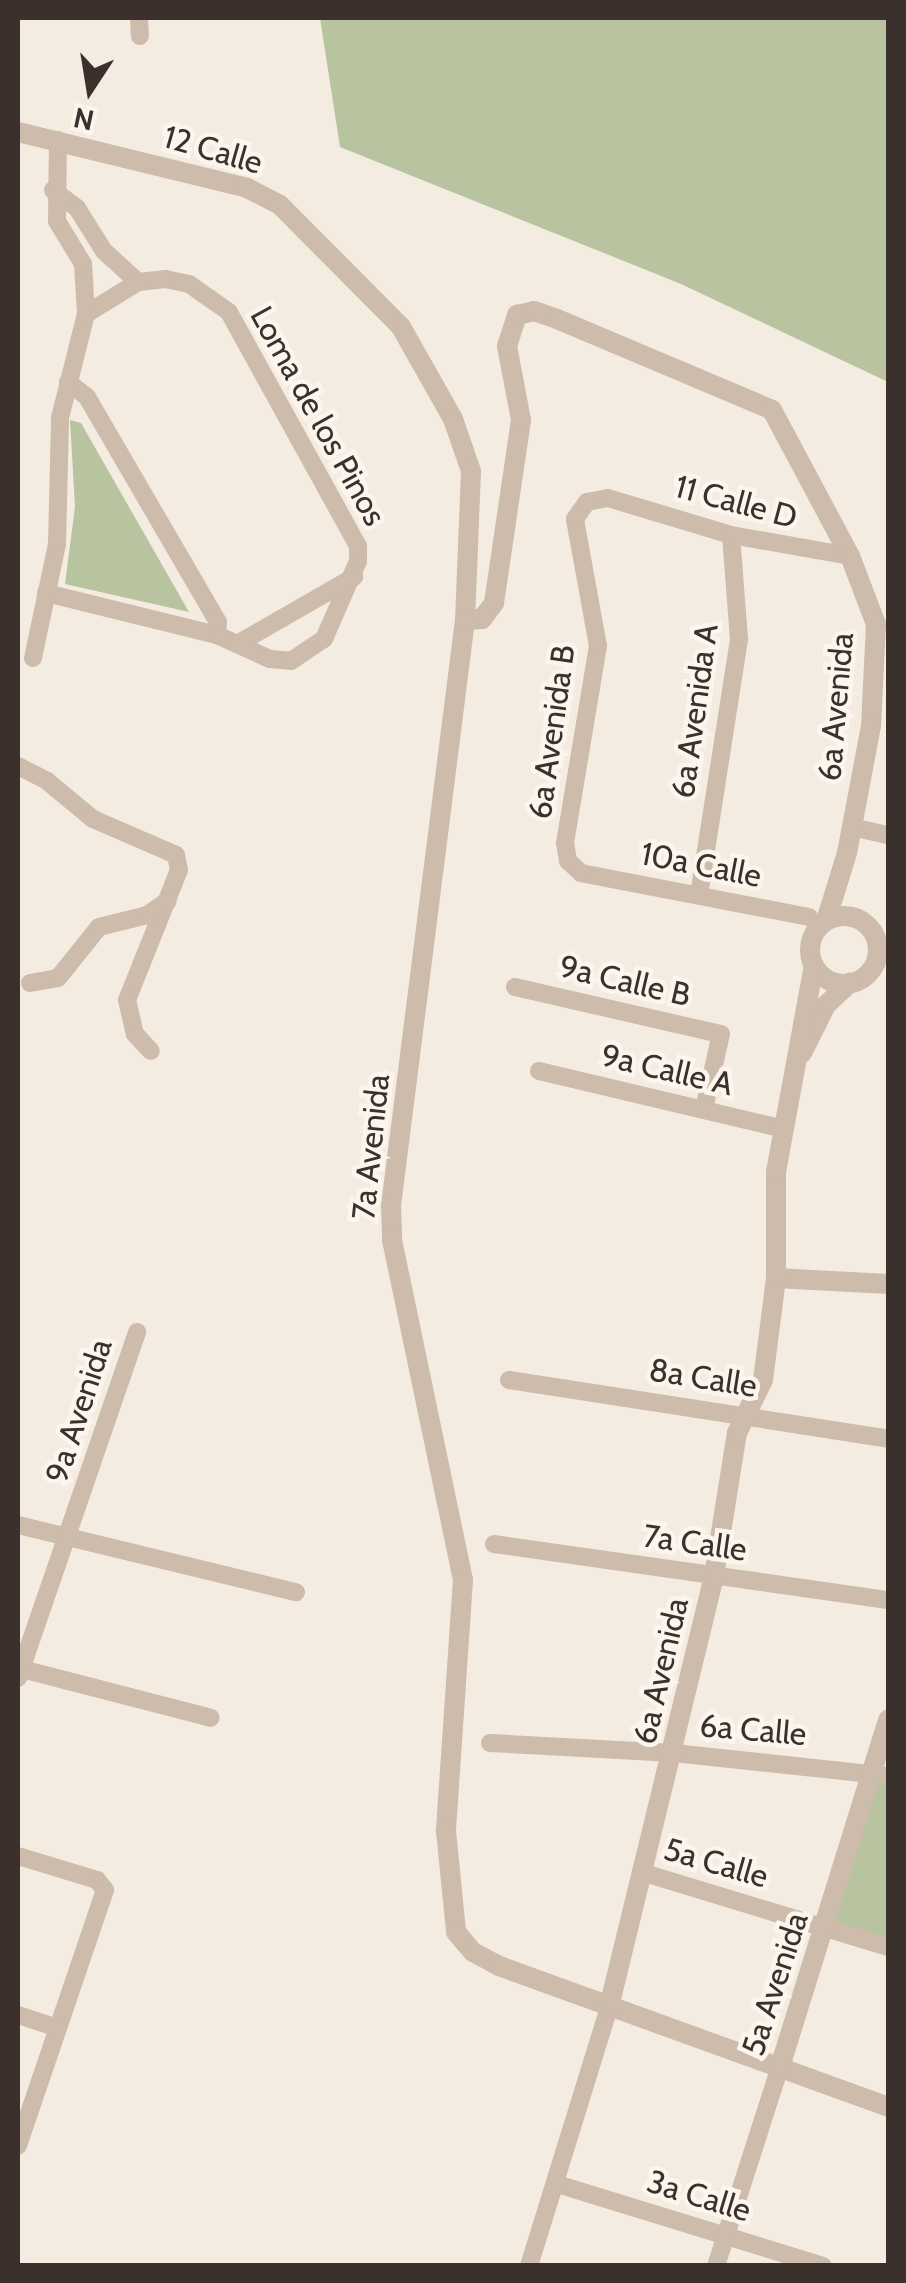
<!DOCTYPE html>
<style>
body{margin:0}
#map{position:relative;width:906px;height:2283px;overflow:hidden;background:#f4ebe1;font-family:Cabin,sans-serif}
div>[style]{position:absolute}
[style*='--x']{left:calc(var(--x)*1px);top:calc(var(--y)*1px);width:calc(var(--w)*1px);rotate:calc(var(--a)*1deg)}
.green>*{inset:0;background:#b8c4a0}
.minor>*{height:18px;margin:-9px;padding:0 9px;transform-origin:9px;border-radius:9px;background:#cdbbac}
.tertiary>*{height:20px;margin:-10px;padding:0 10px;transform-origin:10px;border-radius:10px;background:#cdbbac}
.tertiary>.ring{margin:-10px;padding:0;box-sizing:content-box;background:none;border:20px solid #cdbbac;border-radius:50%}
span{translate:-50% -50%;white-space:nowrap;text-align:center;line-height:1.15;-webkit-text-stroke:9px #fbf5ee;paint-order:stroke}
.street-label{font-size:32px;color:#3b302b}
.frame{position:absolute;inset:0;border:20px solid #3b302b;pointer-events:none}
.north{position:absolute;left:40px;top:40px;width:100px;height:100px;-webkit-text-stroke:8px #fbf5ee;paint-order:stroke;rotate:192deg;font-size:28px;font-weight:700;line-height:40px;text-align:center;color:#3b302b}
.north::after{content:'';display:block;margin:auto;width:35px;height:45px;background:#3b302b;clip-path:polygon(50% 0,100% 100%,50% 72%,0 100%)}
</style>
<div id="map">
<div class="green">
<i style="clip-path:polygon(320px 18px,888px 18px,888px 382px,681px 284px,340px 147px)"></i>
<i style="clip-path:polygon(70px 420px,81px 423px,189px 612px,65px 584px,75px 507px)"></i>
<i style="clip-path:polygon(873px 1771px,888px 1776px,888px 1947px,825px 1925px)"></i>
</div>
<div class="minor">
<i style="--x:139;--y:18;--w:18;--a:87"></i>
<i style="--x:53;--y:190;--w:30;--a:37"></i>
<i style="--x:77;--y:208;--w:51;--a:57.9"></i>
<i style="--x:104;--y:251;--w:46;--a:42.4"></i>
<i style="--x:68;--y:382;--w:24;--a:38"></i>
<i style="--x:87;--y:397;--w:260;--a:59.8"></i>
<i style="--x:218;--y:622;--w:13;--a:94"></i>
<i style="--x:46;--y:593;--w:176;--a:13.8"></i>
<i style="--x:217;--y:635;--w:58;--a:24.4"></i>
<i style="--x:270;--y:659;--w:21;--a:5"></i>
<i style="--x:291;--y:661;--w:40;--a:-34"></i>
<i style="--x:324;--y:639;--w:85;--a:-66.4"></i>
<i style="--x:358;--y:561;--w:15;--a:-90"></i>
<i style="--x:358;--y:546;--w:267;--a:-118.9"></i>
<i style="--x:229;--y:312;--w:49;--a:-145"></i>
<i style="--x:189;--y:284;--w:24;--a:-168"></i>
<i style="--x:166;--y:279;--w:28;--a:174"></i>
<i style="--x:138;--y:282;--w:61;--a:148.4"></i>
<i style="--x:237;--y:644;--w:135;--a:-29.8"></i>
<i style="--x:33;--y:658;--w:116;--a:-78.1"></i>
<i style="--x:57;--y:544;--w:126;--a:-88.6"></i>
<i style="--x:60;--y:418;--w:107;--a:-76"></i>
<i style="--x:86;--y:314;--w:50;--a:-93.4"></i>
<i style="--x:83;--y:264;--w:50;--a:-121.2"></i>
<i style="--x:57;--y:221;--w:81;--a:-89.3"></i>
<i style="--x:18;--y:766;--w:33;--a:27"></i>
<i style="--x:47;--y:781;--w:60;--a:39.6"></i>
<i style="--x:93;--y:819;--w:90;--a:23.4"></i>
<i style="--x:176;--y:855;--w:15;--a:79"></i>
<i style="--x:179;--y:870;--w:140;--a:111.8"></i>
<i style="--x:127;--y:1000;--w:35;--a:77"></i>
<i style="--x:135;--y:1034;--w:23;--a:47"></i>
<i style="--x:852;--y:827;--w:37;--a:13"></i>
<i style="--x:699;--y:895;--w:259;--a:-81.1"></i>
<i style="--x:739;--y:639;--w:104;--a:-94.4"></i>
<i style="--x:809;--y:917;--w:232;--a:-169.1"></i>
<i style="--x:581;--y:873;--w:18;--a:-137"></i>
<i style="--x:568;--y:861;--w:18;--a:-99"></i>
<i style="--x:565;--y:843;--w:200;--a:-80.5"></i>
<i style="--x:598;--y:646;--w:129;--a:-100.3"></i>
<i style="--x:575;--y:519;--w:21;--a:-55"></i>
<i style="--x:587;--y:502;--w:21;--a:-11"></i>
<i style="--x:608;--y:498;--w:128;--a:16.7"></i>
<i style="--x:731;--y:535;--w:121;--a:10"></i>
<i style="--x:30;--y:983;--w:28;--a:-10"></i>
<i style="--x:58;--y:978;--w:65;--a:-51.2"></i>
<i style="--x:99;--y:927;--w:49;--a:-14"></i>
<i style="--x:147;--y:915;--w:25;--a:-34"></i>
<i style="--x:515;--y:987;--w:211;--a:12.9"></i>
<i style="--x:721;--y:1034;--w:77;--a:102.8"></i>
<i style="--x:539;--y:1071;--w:249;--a:13.3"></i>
<i style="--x:509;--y:1380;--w:384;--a:8.8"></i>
<i style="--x:18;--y:1525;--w:286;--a:13.6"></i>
<i style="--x:494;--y:1544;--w:398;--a:8.1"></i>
<i style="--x:18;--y:1668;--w:199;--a:14.5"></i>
<i style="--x:18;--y:1678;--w:366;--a:-71"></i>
<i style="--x:490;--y:1743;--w:184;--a:3.1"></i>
<i style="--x:674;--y:1753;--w:215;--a:6.1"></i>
<i style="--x:18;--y:1856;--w:83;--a:16.9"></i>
<i style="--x:97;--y:1880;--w:13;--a:51"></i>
<i style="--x:105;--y:1890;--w:270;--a:108.8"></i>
<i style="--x:641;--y:1872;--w:258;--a:16.9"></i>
<i style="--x:18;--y:2015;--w:42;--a:18"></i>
<i style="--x:557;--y:2184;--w:278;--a:17.1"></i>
<i style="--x:529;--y:2266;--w:271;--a:-72.8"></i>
<i style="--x:716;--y:2266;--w:206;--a:-72.2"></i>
</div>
<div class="tertiary">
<i style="--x:18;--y:132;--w:236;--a:13.7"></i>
<i style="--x:247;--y:188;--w:37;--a:27"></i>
<i style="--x:280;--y:205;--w:172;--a:45.2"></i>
<i style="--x:401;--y:327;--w:106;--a:60.5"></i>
<i style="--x:453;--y:419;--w:55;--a:70.9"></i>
<i style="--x:471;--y:471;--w:149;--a:92.3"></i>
<i style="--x:465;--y:620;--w:591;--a:97.2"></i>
<i style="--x:391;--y:1206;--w:34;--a:88"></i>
<i style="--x:392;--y:1240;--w:347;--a:78.2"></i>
<i style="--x:463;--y:1580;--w:252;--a:93.9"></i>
<i style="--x:446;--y:1831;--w:101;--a:84.3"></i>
<i style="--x:456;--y:1932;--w:26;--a:50"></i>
<i style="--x:473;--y:1952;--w:30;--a:28"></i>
<i style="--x:499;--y:1966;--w:414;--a:19.9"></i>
<i style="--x:465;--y:620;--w:17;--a:-3"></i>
<i style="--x:482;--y:619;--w:20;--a:-53"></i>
<i style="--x:494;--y:603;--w:185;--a:-81.6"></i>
<i style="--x:521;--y:420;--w:75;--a:-100.7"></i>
<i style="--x:507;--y:346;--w:33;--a:-72"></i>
<i style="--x:517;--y:315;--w:17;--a:-13"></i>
<i style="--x:534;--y:311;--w:24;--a:19"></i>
<i style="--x:557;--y:319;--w:233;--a:22.9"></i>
<i style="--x:772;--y:410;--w:166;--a:61.9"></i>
<i style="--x:850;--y:556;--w:73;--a:69.1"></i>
<i style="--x:876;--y:624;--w:102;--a:92.8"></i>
<i style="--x:871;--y:726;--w:129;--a:100.7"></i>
<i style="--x:847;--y:853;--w:71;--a:107.2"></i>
<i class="ring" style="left:810px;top:916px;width:48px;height:48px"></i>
<i style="--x:802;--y:1053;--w:54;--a:-63.4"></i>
<i style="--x:826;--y:1005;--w:33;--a:-43"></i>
<i style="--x:776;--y:1278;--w:112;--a:3.1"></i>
<i style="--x:609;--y:2007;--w:444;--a:-76.3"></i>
<i style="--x:714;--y:1576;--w:145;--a:-80.9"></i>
<i style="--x:737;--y:1433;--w:59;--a:-63.9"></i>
<i style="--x:763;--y:1380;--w:103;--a:-82.7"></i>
<i style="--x:776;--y:1278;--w:106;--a:-90"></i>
<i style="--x:776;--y:1172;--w:210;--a:-79.6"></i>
<i style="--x:779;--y:2070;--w:367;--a:-72.7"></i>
</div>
<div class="street-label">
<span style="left:213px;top:150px;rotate:16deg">12 Calle</span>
<span style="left:318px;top:416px;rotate:61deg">Loma de los Pinos</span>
<span style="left:736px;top:502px;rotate:15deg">11 Calle D</span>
<span style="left:836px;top:707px;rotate:-85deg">6a Avenida</span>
<span style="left:695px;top:711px;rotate:-82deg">6a Avenida A</span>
<span style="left:552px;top:732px;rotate:-82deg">6a Avenida B</span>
<span style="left:701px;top:865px;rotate:11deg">10a Calle</span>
<span style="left:625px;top:981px;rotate:13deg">9a Calle B</span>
<span style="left:667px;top:1070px;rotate:13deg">9a Calle A</span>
<span style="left:371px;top:1147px;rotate:-84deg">7a Avenida</span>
<span style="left:703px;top:1378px;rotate:9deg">8a Calle</span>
<span style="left:79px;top:1411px;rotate:-72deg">9a Avenida</span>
<span style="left:695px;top:1543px;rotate:8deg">7a Calle</span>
<span style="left:661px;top:1671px;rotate:-77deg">6a Avenida</span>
<span style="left:753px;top:1730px;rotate:5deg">6a Calle</span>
<span style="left:716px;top:1863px;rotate:16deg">5a Calle</span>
<span style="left:775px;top:1984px;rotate:-72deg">5a Avenida</span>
<span style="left:699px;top:2196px;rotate:17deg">3a Calle</span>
</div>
<div class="frame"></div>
<div class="north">N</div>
</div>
